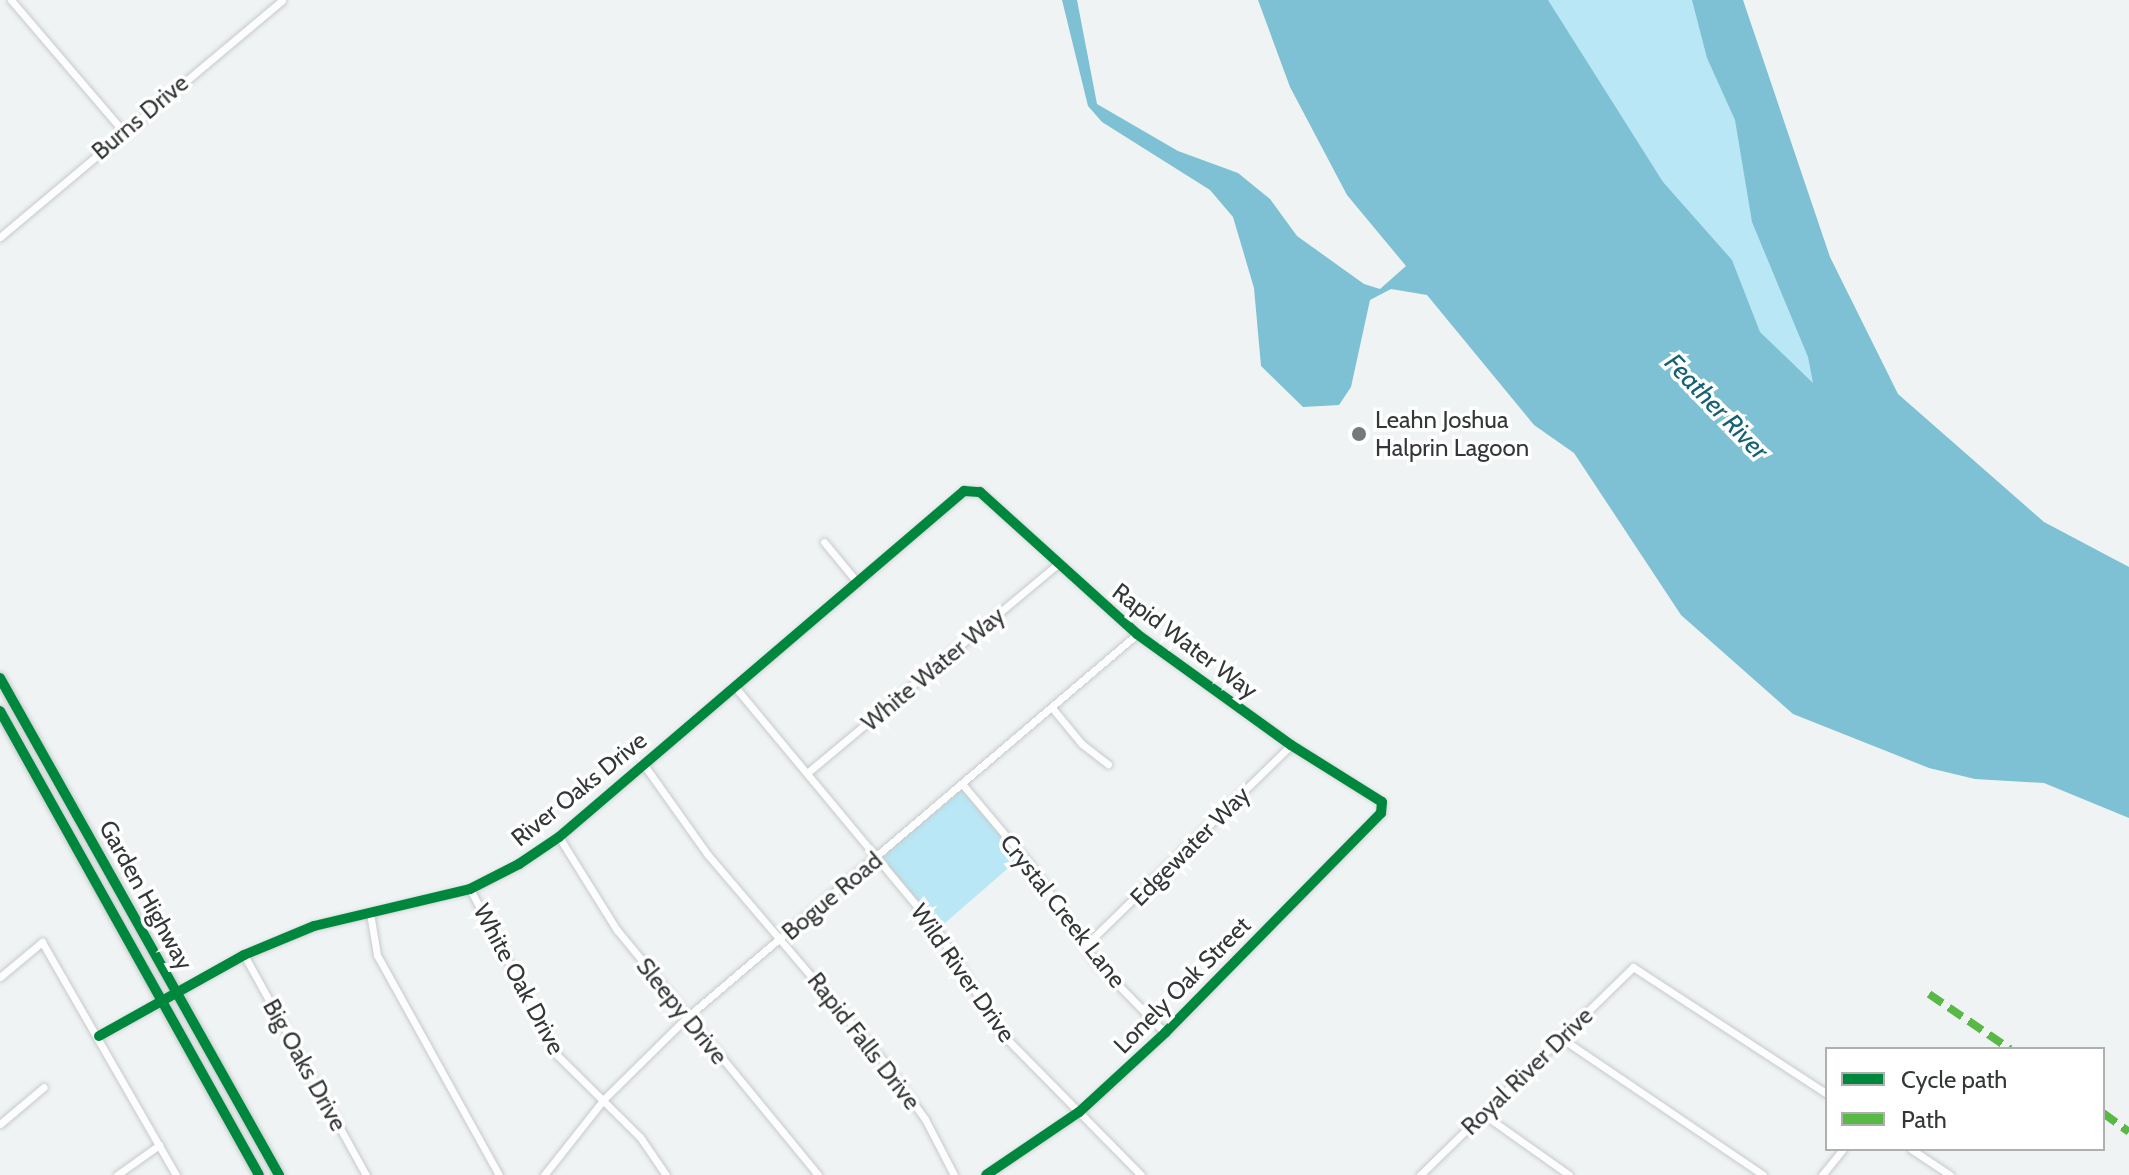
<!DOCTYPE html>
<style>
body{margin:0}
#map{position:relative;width:2129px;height:1175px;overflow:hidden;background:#eff3f4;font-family:Cabin,sans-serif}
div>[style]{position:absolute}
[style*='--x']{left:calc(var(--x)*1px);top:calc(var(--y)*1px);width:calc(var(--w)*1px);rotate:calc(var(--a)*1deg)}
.green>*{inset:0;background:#bae7f5}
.water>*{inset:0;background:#7ec1d4}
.roads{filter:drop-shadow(0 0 2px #c7cacb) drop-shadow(0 0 2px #c7cacb)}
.street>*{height:7px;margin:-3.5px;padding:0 3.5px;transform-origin:3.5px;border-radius:3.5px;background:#fdfdfd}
.secondary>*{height:10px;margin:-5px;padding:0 5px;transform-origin:5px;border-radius:5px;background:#fdfdfd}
.quiet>*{height:8px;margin-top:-4px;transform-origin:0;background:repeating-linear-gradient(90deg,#58b947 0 16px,transparent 0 24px)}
.cycleway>*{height:10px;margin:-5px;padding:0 5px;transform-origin:5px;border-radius:5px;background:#00873e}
.dots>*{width:22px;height:22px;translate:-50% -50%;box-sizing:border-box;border:4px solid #fff;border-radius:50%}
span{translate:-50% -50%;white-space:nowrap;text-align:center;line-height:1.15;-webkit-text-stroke:7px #fff;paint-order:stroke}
.street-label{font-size:24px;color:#343738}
.poi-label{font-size:24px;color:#343738}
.left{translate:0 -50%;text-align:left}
.water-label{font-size:26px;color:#156174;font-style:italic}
.legend{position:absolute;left:1825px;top:1047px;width:280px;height:104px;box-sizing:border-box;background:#fff;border:2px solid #aeafaf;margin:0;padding:10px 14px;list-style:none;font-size:24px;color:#343738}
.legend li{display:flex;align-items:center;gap:16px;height:40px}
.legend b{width:40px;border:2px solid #aeafaf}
</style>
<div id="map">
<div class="green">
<i style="clip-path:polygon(1531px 0,1729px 0,1844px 411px,1721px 318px)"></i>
<i style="clip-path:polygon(963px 785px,1022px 856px,937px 930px,877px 857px)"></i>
</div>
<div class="water">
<i style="clip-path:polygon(1062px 0,1077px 0,1097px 104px,1178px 151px,1238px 173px,1270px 199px,1297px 236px,1364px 284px,1380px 289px,1406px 266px,1347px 195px,1290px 87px,1258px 0,1548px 0,1663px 182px,1732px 260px,1760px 332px,1813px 383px,1808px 357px,1752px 222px,1735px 120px,1707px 58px,1692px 0,1743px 0,1830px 257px,1898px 394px,2044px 522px,2129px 567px,2129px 818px,2044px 783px,1975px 779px,1929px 768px,1793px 714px,1681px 615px,1574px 453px,1534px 425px,1427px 295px,1391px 289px,1370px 300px,1351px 387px,1339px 405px,1303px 407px,1261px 366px,1254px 288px,1233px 217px,1210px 190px,1102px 122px,1088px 106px)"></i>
</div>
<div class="roads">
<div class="street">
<i style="--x:11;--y:0;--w:172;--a:49.5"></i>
<i style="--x:0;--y:237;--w:368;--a:-40"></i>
<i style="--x:824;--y:542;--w:52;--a:50.5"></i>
<i style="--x:735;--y:687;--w:316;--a:50.3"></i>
<i style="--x:937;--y:930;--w:123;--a:58"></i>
<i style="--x:1002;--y:1034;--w:198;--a:45.4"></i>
<i style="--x:1053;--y:709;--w:45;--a:50.4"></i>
<i style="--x:1082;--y:744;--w:33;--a:38"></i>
<i style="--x:644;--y:765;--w:110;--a:54.6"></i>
<i style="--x:708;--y:855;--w:267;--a:49.6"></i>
<i style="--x:881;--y:1058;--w:75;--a:54.2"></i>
<i style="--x:925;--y:1119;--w:63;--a:62.6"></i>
<i style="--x:807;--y:773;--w:327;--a:-39.8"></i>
<i style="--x:963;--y:785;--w:107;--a:49.9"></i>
<i style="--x:1032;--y:867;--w:115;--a:56"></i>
<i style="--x:1096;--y:962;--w:99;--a:45.8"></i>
<i style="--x:559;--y:837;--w:110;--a:58.1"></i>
<i style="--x:617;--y:930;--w:317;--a:50.6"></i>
<i style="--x:470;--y:889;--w:187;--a:62.3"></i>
<i style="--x:557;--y:1055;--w:117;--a:44.7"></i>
<i style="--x:640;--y:1137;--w:46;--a:55.6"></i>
<i style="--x:370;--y:913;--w:43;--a:80.5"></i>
<i style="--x:377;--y:955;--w:252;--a:61"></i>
<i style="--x:1087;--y:944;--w:285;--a:-44.3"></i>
<i style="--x:244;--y:955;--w:252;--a:61"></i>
<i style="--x:0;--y:977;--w:55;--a:-39.8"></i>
<i style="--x:42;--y:942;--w:269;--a:60.1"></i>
<i style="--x:99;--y:1036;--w:166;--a:-29.2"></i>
<i style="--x:244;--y:955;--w:76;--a:-22.5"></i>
<i style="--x:314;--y:926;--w:160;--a:-13.3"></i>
<i style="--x:470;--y:889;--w:55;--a:-27"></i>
<i style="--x:519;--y:864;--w:48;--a:-34"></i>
<i style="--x:559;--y:837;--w:533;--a:-40.51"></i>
<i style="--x:964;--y:491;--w:16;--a:4"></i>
<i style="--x:980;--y:492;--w:212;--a:42.1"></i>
<i style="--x:1137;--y:634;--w:190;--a:35.8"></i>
<i style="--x:1291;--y:745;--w:107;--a:32.1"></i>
<i style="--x:1382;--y:802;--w:11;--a:95"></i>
<i style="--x:1381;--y:813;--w:308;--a:134.5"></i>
<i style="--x:1165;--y:1033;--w:117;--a:137.4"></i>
<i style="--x:1079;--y:1112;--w:112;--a:145.9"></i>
<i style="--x:1561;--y:1038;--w:244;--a:34.1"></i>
<i style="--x:1483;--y:1114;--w:105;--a:35.3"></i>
<i style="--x:0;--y:1124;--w:57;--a:-40.1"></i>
<i style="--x:1911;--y:1149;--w:47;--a:33.7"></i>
<i style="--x:117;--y:1175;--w:52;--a:-35.5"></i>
<i style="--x:544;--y:1175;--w:97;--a:-51.7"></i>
<i style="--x:604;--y:1099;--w:115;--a:-44.6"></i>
<i style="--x:686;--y:1018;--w:592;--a:-40.41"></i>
<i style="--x:1420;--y:1175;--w:298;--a:-44.3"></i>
<i style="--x:1633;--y:967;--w:232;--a:33.2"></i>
<i style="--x:1822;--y:1175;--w:33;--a:-51"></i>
</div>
<div class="secondary">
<i style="--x:0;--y:678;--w:570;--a:60.69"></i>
<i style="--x:0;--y:711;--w:531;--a:60.83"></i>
</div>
</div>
<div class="quiet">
<i style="--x:1929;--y:994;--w:98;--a:34.2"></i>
<i style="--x:2103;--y:1113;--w:32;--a:36"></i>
</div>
<div class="cycleway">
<i style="--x:0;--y:678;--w:570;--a:60.69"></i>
<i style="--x:0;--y:711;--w:531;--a:60.83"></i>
<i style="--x:99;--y:1036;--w:166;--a:-29.2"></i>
<i style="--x:244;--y:955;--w:76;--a:-22.5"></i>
<i style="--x:314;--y:926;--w:160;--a:-13.3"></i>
<i style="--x:470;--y:889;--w:55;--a:-27"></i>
<i style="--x:519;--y:864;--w:48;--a:-34"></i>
<i style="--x:559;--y:837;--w:533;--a:-40.51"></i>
<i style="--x:964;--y:491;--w:16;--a:4"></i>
<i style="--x:980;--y:492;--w:212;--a:42.1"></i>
<i style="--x:1137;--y:634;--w:190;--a:35.8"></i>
<i style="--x:1291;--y:745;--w:107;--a:32.1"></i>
<i style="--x:1382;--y:802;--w:11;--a:95"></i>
<i style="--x:1381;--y:813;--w:308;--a:134.5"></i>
<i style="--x:1165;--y:1033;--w:117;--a:137.4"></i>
<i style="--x:1079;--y:1112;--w:112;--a:145.9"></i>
</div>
<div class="dots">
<i style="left:1359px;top:434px;background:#75797a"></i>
</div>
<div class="street-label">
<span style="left:140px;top:117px;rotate:-40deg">Burns Drive</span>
<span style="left:1185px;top:641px;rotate:37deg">Rapid Water Way</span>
<span style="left:933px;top:669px;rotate:-40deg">White Water Way</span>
<span style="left:579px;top:789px;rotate:-39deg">River Oaks Drive</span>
<span style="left:1190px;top:846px;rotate:-45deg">Edgewater Way</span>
<span style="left:146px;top:895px;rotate:61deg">Garden Highway</span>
<span style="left:832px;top:896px;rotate:-40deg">Bogue Road</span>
<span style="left:1063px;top:911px;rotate:52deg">Crystal Creek Lane</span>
<span style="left:963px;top:973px;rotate:55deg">Wild River Drive</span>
<span style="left:519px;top:979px;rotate:62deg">White Oak Drive</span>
<span style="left:1182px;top:985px;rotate:-45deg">Lonely Oak Street</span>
<span style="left:682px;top:1011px;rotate:51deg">Sleepy Drive</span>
<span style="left:864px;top:1041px;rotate:52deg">Rapid Falls Drive</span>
<span style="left:305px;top:1065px;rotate:61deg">Big Oaks Drive</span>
<span style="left:1527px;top:1071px;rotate:-44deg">Royal River Drive</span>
</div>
<div class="poi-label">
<span class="left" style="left:1375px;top:434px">Leahn Joshua<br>Halprin Lagoon</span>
</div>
<div class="water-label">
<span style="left:1716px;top:407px;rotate:46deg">Feather River</span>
</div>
<ul class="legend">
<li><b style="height:10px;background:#00873e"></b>Cycle path</li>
<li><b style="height:10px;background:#58b947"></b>Path</li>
</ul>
</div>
